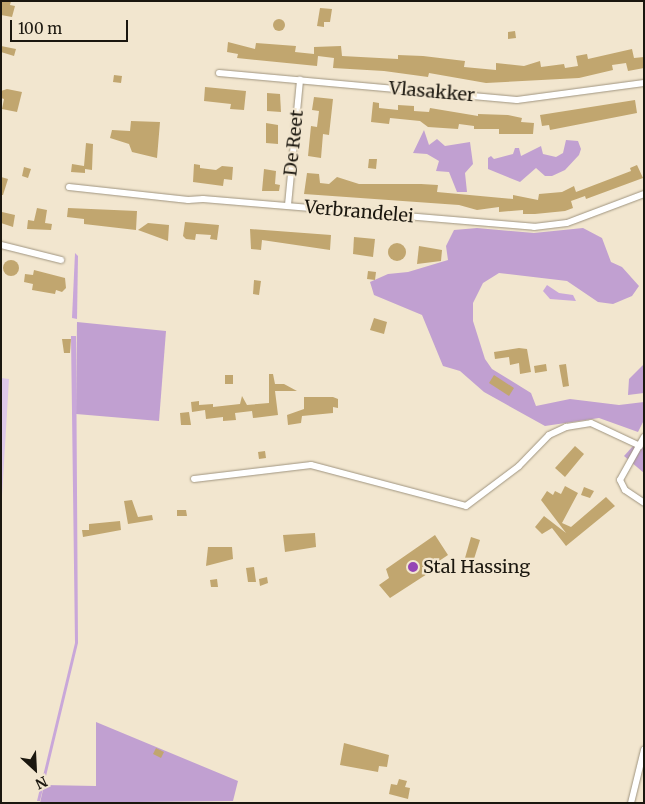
<!DOCTYPE html>
<style>
body{margin:0}
#map{position:relative;width:645px;height:804px;overflow:hidden;background:#f2e6cf;font-family:Merriweather,serif}
div>[style]{position:absolute}
[style*='--x']{left:calc(var(--x)*1px);top:calc(var(--y)*1px);width:calc(var(--w)*1px);rotate:calc(var(--a)*1deg)}
.green>*{inset:0;background:#dec8e8}
.forest>*{inset:0;background:#c1a0d1}
.water>*{inset:0;background:#c9a7d9}
.building>*{inset:0;background:#c1a66f}
.round{border-radius:50%}
.roads{filter:drop-shadow(0 0 1px #9f947f) drop-shadow(0 0 1px #9f947f)}
.street>*{height:6px;margin:-3px;padding:0 3px;transform-origin:3px;border-radius:3px;background:#fff}
.dots>*{width:14px;height:14px;translate:-50% -50%;box-sizing:border-box;border:2px solid #f2e6cf;border-radius:50%}
span{translate:-50% -50%;white-space:nowrap;text-align:center;line-height:1.15;-webkit-text-stroke:4.5px #f2e6cf;paint-order:stroke}
.street-label{font-size:18px;color:#1b170f}
.poi-label{font-size:18px;color:#1b170f}
.left{translate:0 -50%;text-align:left}
.frame{position:absolute;inset:0;border:2px solid #1b170f;pointer-events:none}
.north{position:absolute;left:10px;top:744px;width:50px;height:50px;-webkit-text-stroke:4px #f2e6cf;paint-order:stroke;rotate:155deg;font-size:14px;font-weight:700;line-height:20px;text-align:center;color:#1b170f}
.north::after{content:'';display:block;margin:auto;width:18px;height:22px;background:#1b170f;clip-path:polygon(50% 0,100% 100%,50% 72%,0 100%)}
.scale{position:absolute;left:10px;top:20px;width:118px;height:22px;box-sizing:border-box;border:2px solid #1b170f;border-top:0;padding-left:6px;font-size:15px;line-height:18px;white-space:nowrap;color:#1b170f;-webkit-text-stroke:4px #f2e6cf;paint-order:stroke}
</style>
<div id="map">
<div class="green">
<i style="clip-path:polygon(1px 378px,9px 379px,1px 513px)"></i>
</div>
<div class="forest">
<i style="clip-path:polygon(424px 130px,429px 145px,437px 139px,445px 146px,470px 142px,473px 164px,465px 173px,467px 192px,457px 192px,449px 172px,436px 171px,439px 161px,427px 154px,413px 153px)"></i>
<i style="clip-path:polygon(566px 140px,578px 141px,581px 149px,579px 155px,565px 170px,552px 176px,545px 176px,536px 168px,520px 182px,488px 169px,488px 158px,491px 156px,494px 159px,513px 154px,515px 148px,519px 148px,521px 156px,541px 146px,543px 154px,556px 157px,563px 153px)"></i>
<i style="clip-path:polygon(477px 228px,534px 233px,583px 228px,602px 238px,611px 262px,622px 267px,639px 286px,632px 296px,613px 304px,598px 302px,567px 281px,499px 273px,483px 283px,473px 303px,473px 321px,485px 359px,492px 369px,531px 393px,536px 406px,570px 399px,619px 405px,644px 402px,644px 420px,638px 432px,599px 418px,545px 426px,484px 392px,460px 371px,443px 366px,422px 315px,374px 295px,370px 282px,388px 274px,408px 272px,448px 260px,446px 246px,454px 230px)"></i>
<i style="clip-path:polygon(77px 322px,166px 331px,159px 421px,76px 414px)"></i>
<i style="clip-path:polygon(644px 364px,644px 393px,628px 395px,629px 379px)"></i>
<i style="clip-path:polygon(633px 446px,644px 447px,644px 473px,624px 456px)"></i>
<i style="clip-path:polygon(96px 722px,238px 781px,233px 801px,40px 803px,44px 785px,96px 786px)"></i>
</div>
<div class="water">
<i style="clip-path:polygon(75px 253px,78px 256px,77px 319px,72px 318px)"></i>
<i style="clip-path:polygon(547px 285px,559px 293px,573px 295px,576px 301px,550px 299px,543px 291px)"></i>
<i style="clip-path:polygon(71px 336px,76px 336px,78px 643px,40px 801px,37px 801px,75px 643px)"></i>
</div>
<div class="building">
<i style="clip-path:polygon(1px 1px,11px 1px,10px 5px,15px 6px,12px 17px,1px 15px)"></i>
<i style="clip-path:polygon(320px 8px,332px 9px,330px 22px,324px 22px,324px 27px,317px 26px)"></i>
<i class="round" style="left:273px;top:19px;width:12px;height:12px"></i>
<i style="clip-path:polygon(515px 31px,516px 38px,508px 39px,508px 32px)"></i>
<i style="clip-path:polygon(228px 42px,255px 49px,256px 43px,296px 46px,295px 52px,314px 54px,314px 47px,341px 46px,342px 56px,398px 59px,398px 55px,423px 56px,465px 61px,464px 67px,496px 70px,496px 63px,524px 66px,540px 61px,541px 67px,564px 64px,565px 68px,578px 66px,576px 56px,587px 54px,588px 59px,632px 49px,634px 58px,644px 57px,644px 68px,628px 71px,626px 63px,612px 65px,613px 70px,579px 78px,486px 83px,429px 73px,428px 77px,384px 71px,333px 68px,334px 58px,318px 56px,317px 66px,237px 58px,238px 54px,227px 52px)"></i>
<i style="clip-path:polygon(1px 46px,16px 49px,14px 56px,1px 52px)"></i>
<i style="clip-path:polygon(114px 75px,122px 76px,121px 83px,113px 82px)"></i>
<i style="clip-path:polygon(205px 87px,246px 91px,244px 110px,230px 109px,231px 104px,204px 101px)"></i>
<i style="clip-path:polygon(7px 89px,22px 92px,17px 112px,2px 109px,4px 99px,1px 98px,1px 91px)"></i>
<i style="clip-path:polygon(267px 93px,280px 94px,281px 112px,267px 111px)"></i>
<i style="clip-path:polygon(314px 97px,333px 99px,329px 135px,323px 134px,321px 158px,308px 156px,311px 126px,317px 127px,319px 111px,312px 110px)"></i>
<i style="clip-path:polygon(635px 100px,637px 113px,550px 130px,549px 125px,542px 126px,540px 115px)"></i>
<i style="clip-path:polygon(373px 102px,379px 103px,379px 108px,398px 110px,398px 105px,414px 106px,414px 111px,429px 112px,430px 108px,478px 116px,478px 114px,508px 115px,522px 118px,521px 122px,534px 123px,533px 134px,499px 134px,499px 129px,474px 129px,474px 126px,459px 124px,458px 129px,428px 127px,420px 121px,390px 118px,389px 124px,371px 122px)"></i>
<i style="clip-path:polygon(131px 121px,160px 122px,157px 158px,132px 152px,129px 144px,110px 138px,112px 130px,130px 131px)"></i>
<i style="clip-path:polygon(266px 123px,278px 125px,278px 144px,266px 143px)"></i>
<i style="clip-path:polygon(86px 143px,93px 144px,92px 170px,85px 169px,85px 173px,71px 172px,72px 164px,84px 166px)"></i>
<i style="clip-path:polygon(369px 159px,377px 159px,376px 169px,368px 168px)"></i>
<i style="clip-path:polygon(194px 164px,200px 165px,200px 168px,216px 170px,222px 166px,233px 167px,232px 180px,224px 179px,223px 186px,193px 182px)"></i>
<i style="clip-path:polygon(637px 165px,643px 178px,586px 199px,585px 196px,571px 201px,573px 208px,565px 211px,535px 214px,523px 214px,523px 210px,499px 212px,499px 207px,477px 210px,459px 205px,304px 194px,307px 173px,319px 174px,320px 183px,329px 184px,337px 177px,359px 184px,421px 184px,438px 185px,437px 192px,513px 199px,513px 195px,538px 200px,539px 194px,562px 192px,574px 186px,576px 192px,631px 171px,630px 168px)"></i>
<i style="clip-path:polygon(24px 167px,31px 169px,28px 178px,22px 176px)"></i>
<i style="clip-path:polygon(264px 169px,276px 171px,275px 184px,280px 185px,279px 191px,262px 191px)"></i>
<i style="clip-path:polygon(1px 177px,8px 179px,3px 195px,1px 195px)"></i>
<i style="clip-path:polygon(37px 208px,47px 210px,45px 223px,52px 224px,51px 230px,27px 229px,28px 220px,34px 221px)"></i>
<i style="clip-path:polygon(68px 208px,137px 211px,136px 230px,84px 224px,84px 219px,67px 217px)"></i>
<i style="clip-path:polygon(2px 212px,15px 215px,13px 227px,1px 223px)"></i>
<i style="clip-path:polygon(185px 222px,219px 225px,217px 240px,210px 239px,211px 235px,196px 234px,195px 240px,186px 239px,183px 236px)"></i>
<i style="clip-path:polygon(148px 223px,169px 225px,168px 241px,138px 230px)"></i>
<i style="clip-path:polygon(250px 229px,331px 235px,330px 250px,262px 240px,261px 250px,251px 249px)"></i>
<i style="clip-path:polygon(354px 237px,375px 239px,373px 257px,353px 254px)"></i>
<i class="round" style="left:388px;top:243px;width:18px;height:18px"></i>
<i style="clip-path:polygon(419px 246px,442px 250px,441px 261px,417px 264px)"></i>
<i class="round" style="left:3px;top:260px;width:16px;height:16px"></i>
<i style="clip-path:polygon(34px 270px,65px 278px,66px 288px,62px 292px,56px 290px,55px 294px,32px 290px,33px 284px,24px 282px,25px 274px,33px 275px)"></i>
<i style="clip-path:polygon(368px 271px,376px 272px,375px 280px,367px 279px)"></i>
<i style="clip-path:polygon(254px 280px,261px 281px,259px 295px,253px 294px)"></i>
<i style="clip-path:polygon(374px 318px,387px 322px,384px 334px,370px 330px)"></i>
<i style="clip-path:polygon(62px 339px,71px 339px,70px 353px,64px 353px)"></i>
<i style="clip-path:polygon(519px 348px,527px 349px,531px 372px,520px 374px,519px 363px,510px 365px,509px 357px,495px 359px,494px 352px)"></i>
<i style="clip-path:polygon(546px 364px,547px 371px,535px 373px,534px 366px)"></i>
<i style="clip-path:polygon(566px 364px,569px 386px,563px 387px,559px 365px)"></i>
<i style="clip-path:polygon(269px 374px,273px 374px,275px 384px,284px 384px,297px 391px,275px 391px,278px 415px,253px 418px,252px 411px,235px 413px,236px 420px,223px 421px,223px 417px,206px 419px,205px 410px,192px 412px,191px 402px,199px 401px,199px 405px,213px 404px,213px 407px,240px 404px,242px 396px,247px 405px,269px 403px)"></i>
<i style="clip-path:polygon(225px 375px,233px 375px,233px 384px,225px 384px)"></i>
<i style="clip-path:polygon(494px 375px,514px 388px,509px 396px,489px 383px)"></i>
<i style="clip-path:polygon(304px 397px,333px 397px,338px 399px,338px 408px,333px 407px,333px 413px,302px 416px,301px 423px,288px 425px,287px 415px,304px 409px)"></i>
<i style="clip-path:polygon(189px 412px,191px 425px,181px 425px,180px 413px)"></i>
<i style="clip-path:polygon(575px 446px,584px 454px,565px 477px,555px 468px)"></i>
<i style="clip-path:polygon(265px 451px,266px 458px,259px 459px,258px 452px)"></i>
<i style="clip-path:polygon(565px 486px,578px 493px,562px 523px,571px 527px,606px 497px,615px 506px,566px 546px,552px 528px,542px 534px,535px 527px,544px 516px,566px 533px,541px 500px,547px 491px,553px 495px,555px 491px,561px 494px)"></i>
<i style="clip-path:polygon(584px 487px,594px 491px,590px 498px,581px 495px)"></i>
<i style="clip-path:polygon(132px 500px,138px 517px,152px 515px,153px 520px,128px 524px,124px 501px)"></i>
<i style="clip-path:polygon(177px 510px,186px 510px,187px 516px,177px 516px)"></i>
<i style="clip-path:polygon(120px 521px,121px 530px,83px 537px,82px 530px,89px 530px,89px 524px)"></i>
<i style="clip-path:polygon(315px 533px,316px 547px,285px 552px,283px 535px)"></i>
<i style="clip-path:polygon(435px 535px,448px 555px,439px 561px,441px 565px,390px 598px,379px 585px,389px 578px,386px 569px)"></i>
<i style="clip-path:polygon(471px 537px,480px 540px,474px 559px,465px 558px)"></i>
<i style="clip-path:polygon(208px 547px,232px 547px,233px 559px,206px 566px)"></i>
<i style="clip-path:polygon(254px 567px,256px 582px,248px 582px,246px 568px)"></i>
<i style="clip-path:polygon(267px 577px,268px 583px,260px 586px,259px 579px)"></i>
<i style="clip-path:polygon(217px 579px,218px 587px,211px 587px,210px 580px)"></i>
<i style="clip-path:polygon(344px 743px,389px 755px,387px 767px,379px 766px,378px 772px,340px 765px)"></i>
<i style="clip-path:polygon(156px 748px,164px 752px,161px 758px,153px 754px)"></i>
<i style="clip-path:polygon(399px 779px,407px 781px,405px 787px,410px 788px,408px 799px,389px 794px,391px 784px,397px 785px)"></i>
</div>
<div class="roads">
<div class="street">
<i style="--x:219;--y:73;--w:299;--a:5.2"></i>
<i style="--x:517;--y:100;--w:128;--a:-7.6"></i>
<i style="--x:69;--y:187;--w:120;--a:6.2"></i>
<i style="--x:188;--y:200;--w:15;--a:-4"></i>
<i style="--x:203;--y:199;--w:332;--a:4.8"></i>
<i style="--x:534;--y:227;--w:33;--a:-7"></i>
<i style="--x:567;--y:223;--w:82;--a:-20.6"></i>
<i style="--x:288;--y:205;--w:126;--a:-84.5"></i>
<i style="--x:1;--y:245;--w:62;--a:14"></i>
<i style="--x:644;--y:437;--w:49;--a:119.2"></i>
<i style="--x:620;--y:480;--w:11;--a:63"></i>
<i style="--x:625;--y:490;--w:23;--a:34"></i>
<i style="--x:194;--y:479;--w:118;--a:-6.8"></i>
<i style="--x:311;--y:465;--w:160;--a:14.8"></i>
<i style="--x:466;--y:506;--w:66;--a:-37"></i>
<i style="--x:519;--y:466;--w:43;--a:-45.9"></i>
<i style="--x:549;--y:435;--w:19;--a:-25"></i>
<i style="--x:566;--y:427;--w:25;--a:-9"></i>
<i style="--x:591;--y:423;--w:54;--a:25.1"></i>
<i style="--x:631;--y:803;--w:55;--a:-76.2"></i>
</div>
</div>
<div class="dots">
<i style="left:413px;top:567px;background:#9545b5"></i>
</div>
<div class="street-label">
<span style="left:432px;top:92px;rotate:5deg">Vlasakker</span>
<span style="left:294px;top:143px;rotate:-84deg">De Reet</span>
<span style="left:359px;top:212px;rotate:5deg">Verbrandelei</span>
</div>
<div class="poi-label">
<span class="left" style="left:423px;top:567px">Stal Hassing</span>
</div>
<div class="frame"></div>
<div class="north">N</div>
<div class="scale">100 m</div>
</div>
